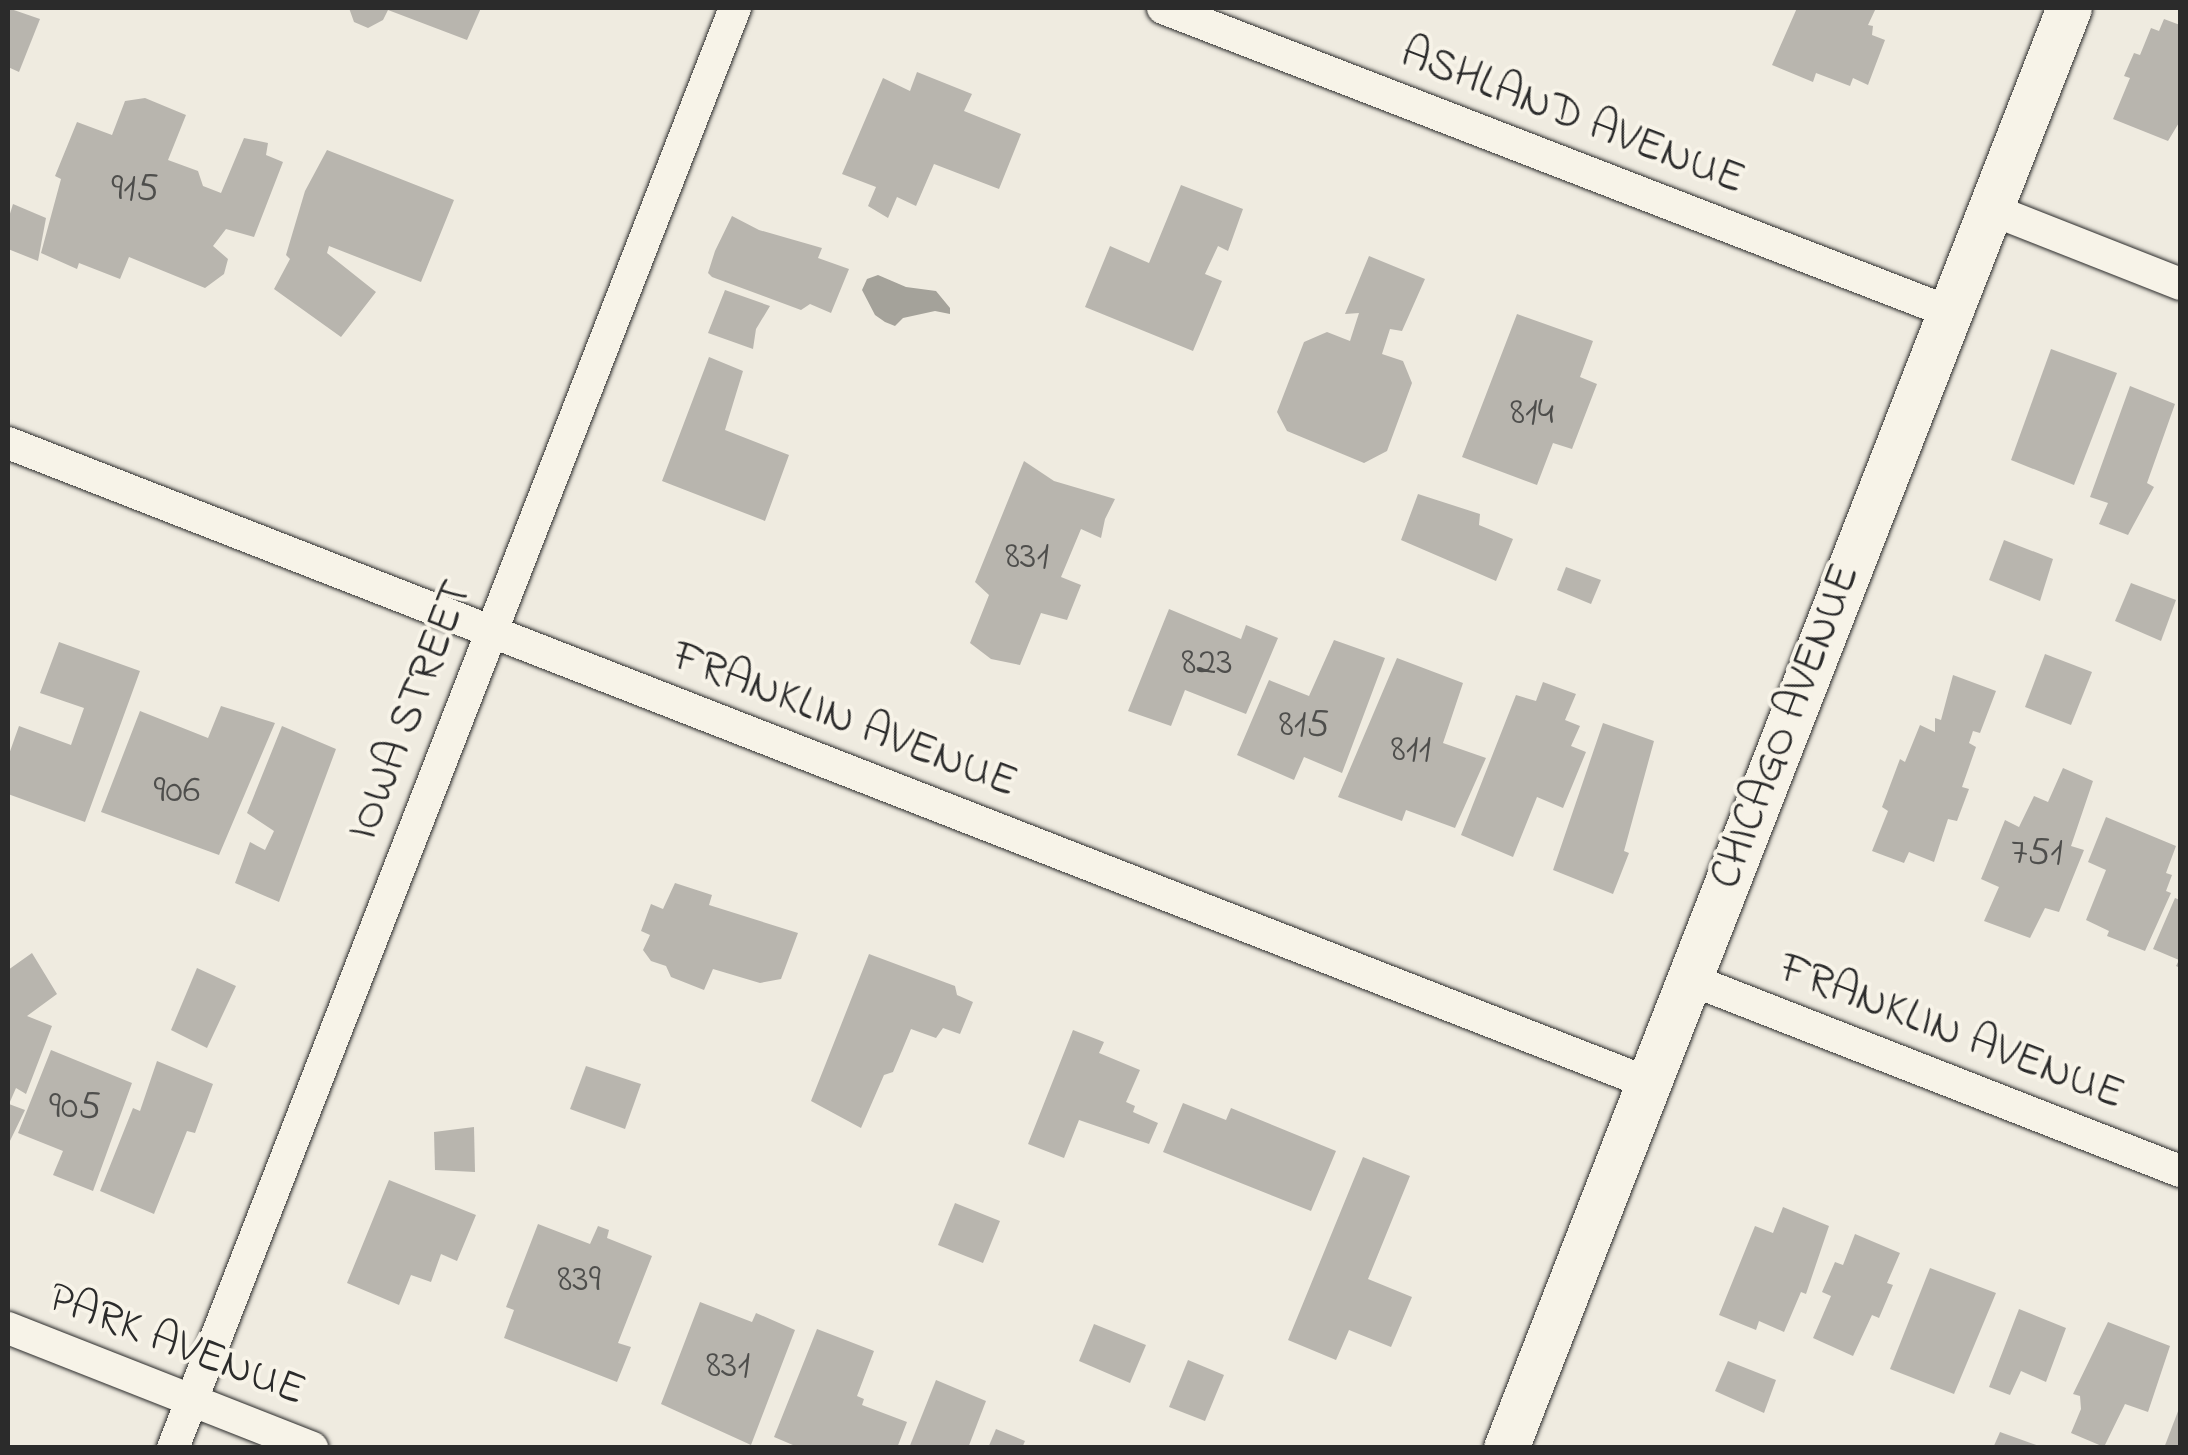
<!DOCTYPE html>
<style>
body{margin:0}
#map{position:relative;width:2188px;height:1455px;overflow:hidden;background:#efebe0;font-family:"Indie Flower",sans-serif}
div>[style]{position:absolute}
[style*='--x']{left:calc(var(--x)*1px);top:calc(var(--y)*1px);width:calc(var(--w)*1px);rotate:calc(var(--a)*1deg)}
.water>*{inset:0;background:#a4a29a}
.building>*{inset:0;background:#b8b5ae}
.roads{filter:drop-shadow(0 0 2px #2b2b2b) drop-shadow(0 0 2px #2b2b2b)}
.street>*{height:32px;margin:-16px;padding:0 16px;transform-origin:16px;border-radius:16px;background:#f7f3e8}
.secondary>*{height:45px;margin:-22.5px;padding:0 22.5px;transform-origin:22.5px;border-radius:22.5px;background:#f7f3e8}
span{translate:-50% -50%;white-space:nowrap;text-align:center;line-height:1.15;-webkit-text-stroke:8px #f7f3e8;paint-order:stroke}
.number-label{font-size:40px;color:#4e4e4c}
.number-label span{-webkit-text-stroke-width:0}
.street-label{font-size:45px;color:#2b2b2b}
.frame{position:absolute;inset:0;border:10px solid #2b2b2b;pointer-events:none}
</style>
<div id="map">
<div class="water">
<i style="clip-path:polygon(878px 275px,906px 287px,936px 291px,950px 308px,950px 314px,935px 311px,903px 318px,895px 326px,885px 322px,875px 315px,862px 290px,867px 279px)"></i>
</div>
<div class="building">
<i style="clip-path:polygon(8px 8px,40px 19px,19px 72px,8px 67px)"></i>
<i style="clip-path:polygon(349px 8px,481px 8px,467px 40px,388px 10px,383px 20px,368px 28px,354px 22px)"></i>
<i style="clip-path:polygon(1797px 8px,1876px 8px,1868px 25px,1873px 26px,1872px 35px,1885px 40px,1868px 85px,1853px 78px,1850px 86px,1816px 73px,1813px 82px,1772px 65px)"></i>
<i style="clip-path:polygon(2164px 19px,2180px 25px,2180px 121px,2168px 141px,2113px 119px,2130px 78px,2124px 76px,2134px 53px,2140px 55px,2151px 28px,2159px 31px)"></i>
<i style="clip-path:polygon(917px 72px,972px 94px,964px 111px,1021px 134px,999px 189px,934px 164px,916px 206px,897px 197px,888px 218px,868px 206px,876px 187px,842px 174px,883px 78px,910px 91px)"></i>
<i style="clip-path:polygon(145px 98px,186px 115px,168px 160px,198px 171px,203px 186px,221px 193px,244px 138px,268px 143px,266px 155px,283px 162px,254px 237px,226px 229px,213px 246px,228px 259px,224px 274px,205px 288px,129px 257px,120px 279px,79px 263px,77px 269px,41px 253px,61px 179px,55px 176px,77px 122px,112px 135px,125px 101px)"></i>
<i style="clip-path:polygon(327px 150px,454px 200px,421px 282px,329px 246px,327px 253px,376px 292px,341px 337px,274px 289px,290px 259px,286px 255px,305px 191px)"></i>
<i style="clip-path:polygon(1181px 185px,1243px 209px,1228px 251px,1218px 246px,1205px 274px,1222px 281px,1193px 351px,1085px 307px,1110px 246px,1149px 263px)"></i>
<i style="clip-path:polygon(13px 204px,46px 218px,38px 261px,8px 249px,8px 220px)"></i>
<i style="clip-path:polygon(732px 216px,759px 230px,822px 248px,818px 258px,849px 269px,831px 313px,810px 304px,801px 310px,712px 277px,708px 273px,715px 251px)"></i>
<i style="clip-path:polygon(1369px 256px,1425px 279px,1402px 331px,1390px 329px,1382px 354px,1403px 361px,1412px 383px,1387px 451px,1364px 463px,1287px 431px,1277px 412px,1304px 342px,1327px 332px,1350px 341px,1359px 313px,1345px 314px)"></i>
<i style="clip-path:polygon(725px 290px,770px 306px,756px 329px,753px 349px,708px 333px)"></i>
<i style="clip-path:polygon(1517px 314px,1593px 341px,1580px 377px,1597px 384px,1572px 449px,1553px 443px,1537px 485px,1462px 457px)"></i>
<i style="clip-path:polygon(2051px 349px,2117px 373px,2074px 485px,2011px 460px)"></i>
<i style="clip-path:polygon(709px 357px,743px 371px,725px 430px,789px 455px,765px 521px,662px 481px)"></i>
<i style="clip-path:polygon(2130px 386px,2175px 404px,2147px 483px,2154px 487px,2128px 535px,2099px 524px,2108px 503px,2090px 497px)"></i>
<i style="clip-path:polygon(1024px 461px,1054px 481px,1115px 499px,1105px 519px,1101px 538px,1081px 529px,1061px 577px,1081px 585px,1067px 620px,1041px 613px,1020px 665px,991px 659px,970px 643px,989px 595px,975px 582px)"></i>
<i style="clip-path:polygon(1418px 494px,1480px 514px,1479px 525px,1513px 539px,1496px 581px,1401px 540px)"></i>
<i style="clip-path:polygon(2004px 540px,2053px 559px,2040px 601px,1989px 580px)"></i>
<i style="clip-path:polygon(1566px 567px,1601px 580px,1591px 604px,1557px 590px)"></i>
<i style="clip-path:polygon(2131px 583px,2176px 600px,2161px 641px,2115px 621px)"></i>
<i style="clip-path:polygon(1169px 609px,1241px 639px,1246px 625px,1278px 638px,1246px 714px,1185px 690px,1171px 726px,1128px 711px)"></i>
<i style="clip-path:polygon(1334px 640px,1385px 658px,1342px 773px,1304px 757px,1294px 780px,1237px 755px,1269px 680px,1309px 696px)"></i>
<i style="clip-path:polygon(59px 642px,140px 671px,85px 822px,8px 794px,8px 757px,19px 726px,71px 745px,84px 708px,40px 693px)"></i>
<i style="clip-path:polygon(2045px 654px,2092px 672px,2071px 725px,2025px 707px)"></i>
<i style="clip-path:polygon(1397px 658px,1463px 683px,1443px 743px,1486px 758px,1455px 828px,1406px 810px,1402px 821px,1338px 797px)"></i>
<i style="clip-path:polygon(1953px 675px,1996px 691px,1980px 733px,1973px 731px,1969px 743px,1976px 747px,1962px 787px,1969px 789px,1957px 821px,1948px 819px,1934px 862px,1909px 852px,1904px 863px,1872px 851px,1888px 811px,1882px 807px,1900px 759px,1905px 762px,1920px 725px,1935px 732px,1935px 718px,1941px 720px)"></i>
<i style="clip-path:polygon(1543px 682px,1576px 694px,1565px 720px,1580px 726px,1571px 746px,1586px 752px,1563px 808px,1537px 797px,1513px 857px,1461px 835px,1516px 695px,1536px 701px)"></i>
<i style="clip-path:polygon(221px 706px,275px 723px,219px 855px,101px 812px,140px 711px,208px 738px)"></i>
<i style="clip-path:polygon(1603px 723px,1654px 741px,1624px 851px,1629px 853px,1613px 894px,1553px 870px)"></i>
<i style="clip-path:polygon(282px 726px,336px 749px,279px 902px,235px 883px,250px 842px,265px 850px,274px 831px,247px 813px)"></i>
<i style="clip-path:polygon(2063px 768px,2093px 781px,2071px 846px,2084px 850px,2059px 912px,2045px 908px,2030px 938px,1984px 921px,1999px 887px,1981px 879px,2005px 820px,2019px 827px,2034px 796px,2048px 802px)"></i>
<i style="clip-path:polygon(2106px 817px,2176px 846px,2166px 873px,2172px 875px,2166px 891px,2171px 893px,2145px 951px,2107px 936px,2109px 931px,2086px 920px,2106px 870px,2088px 862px)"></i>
<i style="clip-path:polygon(675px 883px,712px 895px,709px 905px,798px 933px,781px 979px,760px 983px,713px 969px,704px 990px,671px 977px,666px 966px,651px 961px,643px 950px,650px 935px,641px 931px,651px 904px,663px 909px)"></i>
<i style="clip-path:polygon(2175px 898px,2180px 900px,2180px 968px,2176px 966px,2179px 960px,2153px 949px)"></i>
<i style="clip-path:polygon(32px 953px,57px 994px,27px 1016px,52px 1026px,26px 1094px,16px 1088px,9px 1104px,25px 1110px,8px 1145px,8px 970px)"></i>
<i style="clip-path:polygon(869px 954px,955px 986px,957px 995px,973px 1002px,960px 1034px,943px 1028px,936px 1038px,911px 1029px,893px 1072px,884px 1075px,861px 1128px,811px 1101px)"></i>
<i style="clip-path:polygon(197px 968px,236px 986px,207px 1048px,171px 1030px)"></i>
<i style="clip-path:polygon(1073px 1030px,1104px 1042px,1099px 1053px,1140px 1070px,1126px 1102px,1135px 1106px,1133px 1112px,1158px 1123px,1149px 1144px,1079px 1120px,1064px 1158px,1028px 1144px)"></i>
<i style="clip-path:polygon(51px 1050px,132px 1083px,93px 1191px,53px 1175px,63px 1151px,18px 1133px)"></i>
<i style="clip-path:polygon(157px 1061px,213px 1084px,195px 1133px,187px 1131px,154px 1214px,100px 1191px,133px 1108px,140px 1111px)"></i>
<i style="clip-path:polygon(586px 1066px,641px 1084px,625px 1129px,570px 1109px)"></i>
<i style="clip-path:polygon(1183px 1103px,1226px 1120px,1231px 1108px,1336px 1151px,1311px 1211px,1163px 1152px)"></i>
<i style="clip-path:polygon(474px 1127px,475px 1172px,435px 1170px,434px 1132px)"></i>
<i style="clip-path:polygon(1363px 1157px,1410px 1176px,1368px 1279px,1412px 1297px,1391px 1347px,1349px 1330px,1336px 1360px,1288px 1340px)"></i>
<i style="clip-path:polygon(389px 1180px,476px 1215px,457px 1261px,441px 1254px,431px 1282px,411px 1275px,399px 1305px,347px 1283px)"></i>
<i style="clip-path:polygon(955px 1203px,1000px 1221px,983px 1263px,938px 1245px)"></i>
<i style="clip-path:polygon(1783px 1207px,1829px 1226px,1806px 1294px,1801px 1292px,1784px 1332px,1759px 1321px,1756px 1330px,1719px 1315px,1755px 1226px,1773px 1233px)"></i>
<i style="clip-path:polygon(538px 1224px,590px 1244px,598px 1226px,609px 1230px,607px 1238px,652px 1256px,618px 1343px,631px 1347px,617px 1382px,504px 1338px,514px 1310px,506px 1307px)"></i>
<i style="clip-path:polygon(1855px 1234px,1900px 1253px,1887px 1283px,1893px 1285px,1879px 1318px,1872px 1315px,1853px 1356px,1813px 1338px,1831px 1296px,1822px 1292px,1835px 1262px,1843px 1265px)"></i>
<i style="clip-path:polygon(1930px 1268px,1996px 1293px,1954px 1394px,1890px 1369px)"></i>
<i style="clip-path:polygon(700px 1302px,752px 1322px,756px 1313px,795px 1330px,751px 1445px,661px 1404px)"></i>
<i style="clip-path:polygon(2019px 1309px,2066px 1328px,2046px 1382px,2021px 1371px,2010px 1395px,1989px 1387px)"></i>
<i style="clip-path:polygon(2108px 1322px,2170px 1346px,2148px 1412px,2125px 1404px,2104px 1447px,2071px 1433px,2081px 1409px,2080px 1396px,2073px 1394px)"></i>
<i style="clip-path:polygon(1094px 1324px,1146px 1345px,1130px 1383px,1079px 1361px)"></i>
<i style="clip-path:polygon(817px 1329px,874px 1351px,857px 1396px,864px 1399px,862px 1405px,907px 1422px,897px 1448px,800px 1448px,774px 1437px)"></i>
<i style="clip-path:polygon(1188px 1360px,1224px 1375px,1205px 1421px,1169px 1407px)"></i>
<i style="clip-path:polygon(1728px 1361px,1776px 1380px,1764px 1413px,1715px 1391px)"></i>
<i style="clip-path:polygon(936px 1380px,986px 1401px,968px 1448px,909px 1448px)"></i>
<i style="clip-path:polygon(2180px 1406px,2180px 1448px,2164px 1448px)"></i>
<i style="clip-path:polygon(996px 1429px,1025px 1441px,1022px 1448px,988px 1448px)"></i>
<i style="clip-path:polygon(2000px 1432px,2042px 1447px,2042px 1448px,1993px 1448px)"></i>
</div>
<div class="roads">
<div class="street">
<i style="--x:1163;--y:8;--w:843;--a:21.14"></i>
<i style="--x:1990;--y:209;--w:204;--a:21.5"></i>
<i style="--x:8;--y:443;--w:1761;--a:21.31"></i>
<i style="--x:1689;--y:979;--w:527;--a:21.36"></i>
<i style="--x:8;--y:1328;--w:327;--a:21.5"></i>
<i style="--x:173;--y:1448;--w:1546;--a:-68.68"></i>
</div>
<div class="secondary">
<i style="--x:1506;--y:1448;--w:1546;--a:-68.65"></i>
</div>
</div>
<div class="number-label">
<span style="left:135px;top:190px">915</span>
<span style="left:1532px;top:414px">814</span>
<span style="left:1027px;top:558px">831</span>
<span style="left:1207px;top:664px">823</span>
<span style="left:1304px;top:726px">815</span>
<span style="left:1411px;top:751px">811</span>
<span style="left:177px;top:792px">906</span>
<span style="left:2037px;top:854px">751</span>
<span style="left:75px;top:1108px">905</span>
<span style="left:579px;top:1281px">839</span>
<span style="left:728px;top:1367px">831</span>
</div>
<div class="street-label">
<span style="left:1572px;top:118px;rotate:21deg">ASHLAND AVENUE</span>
<span style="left:412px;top:711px;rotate:-69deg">IOWA STREET</span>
<span style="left:844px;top:721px;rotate:21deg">FRANKLIN AVENUE</span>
<span style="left:1787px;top:727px;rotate:-69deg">CHICAGO AVENUE</span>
<span style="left:1951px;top:1033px;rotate:21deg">FRANKLIN AVENUE</span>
<span style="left:176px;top:1346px;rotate:21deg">PARK AVENUE</span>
</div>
<div class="frame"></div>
</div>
